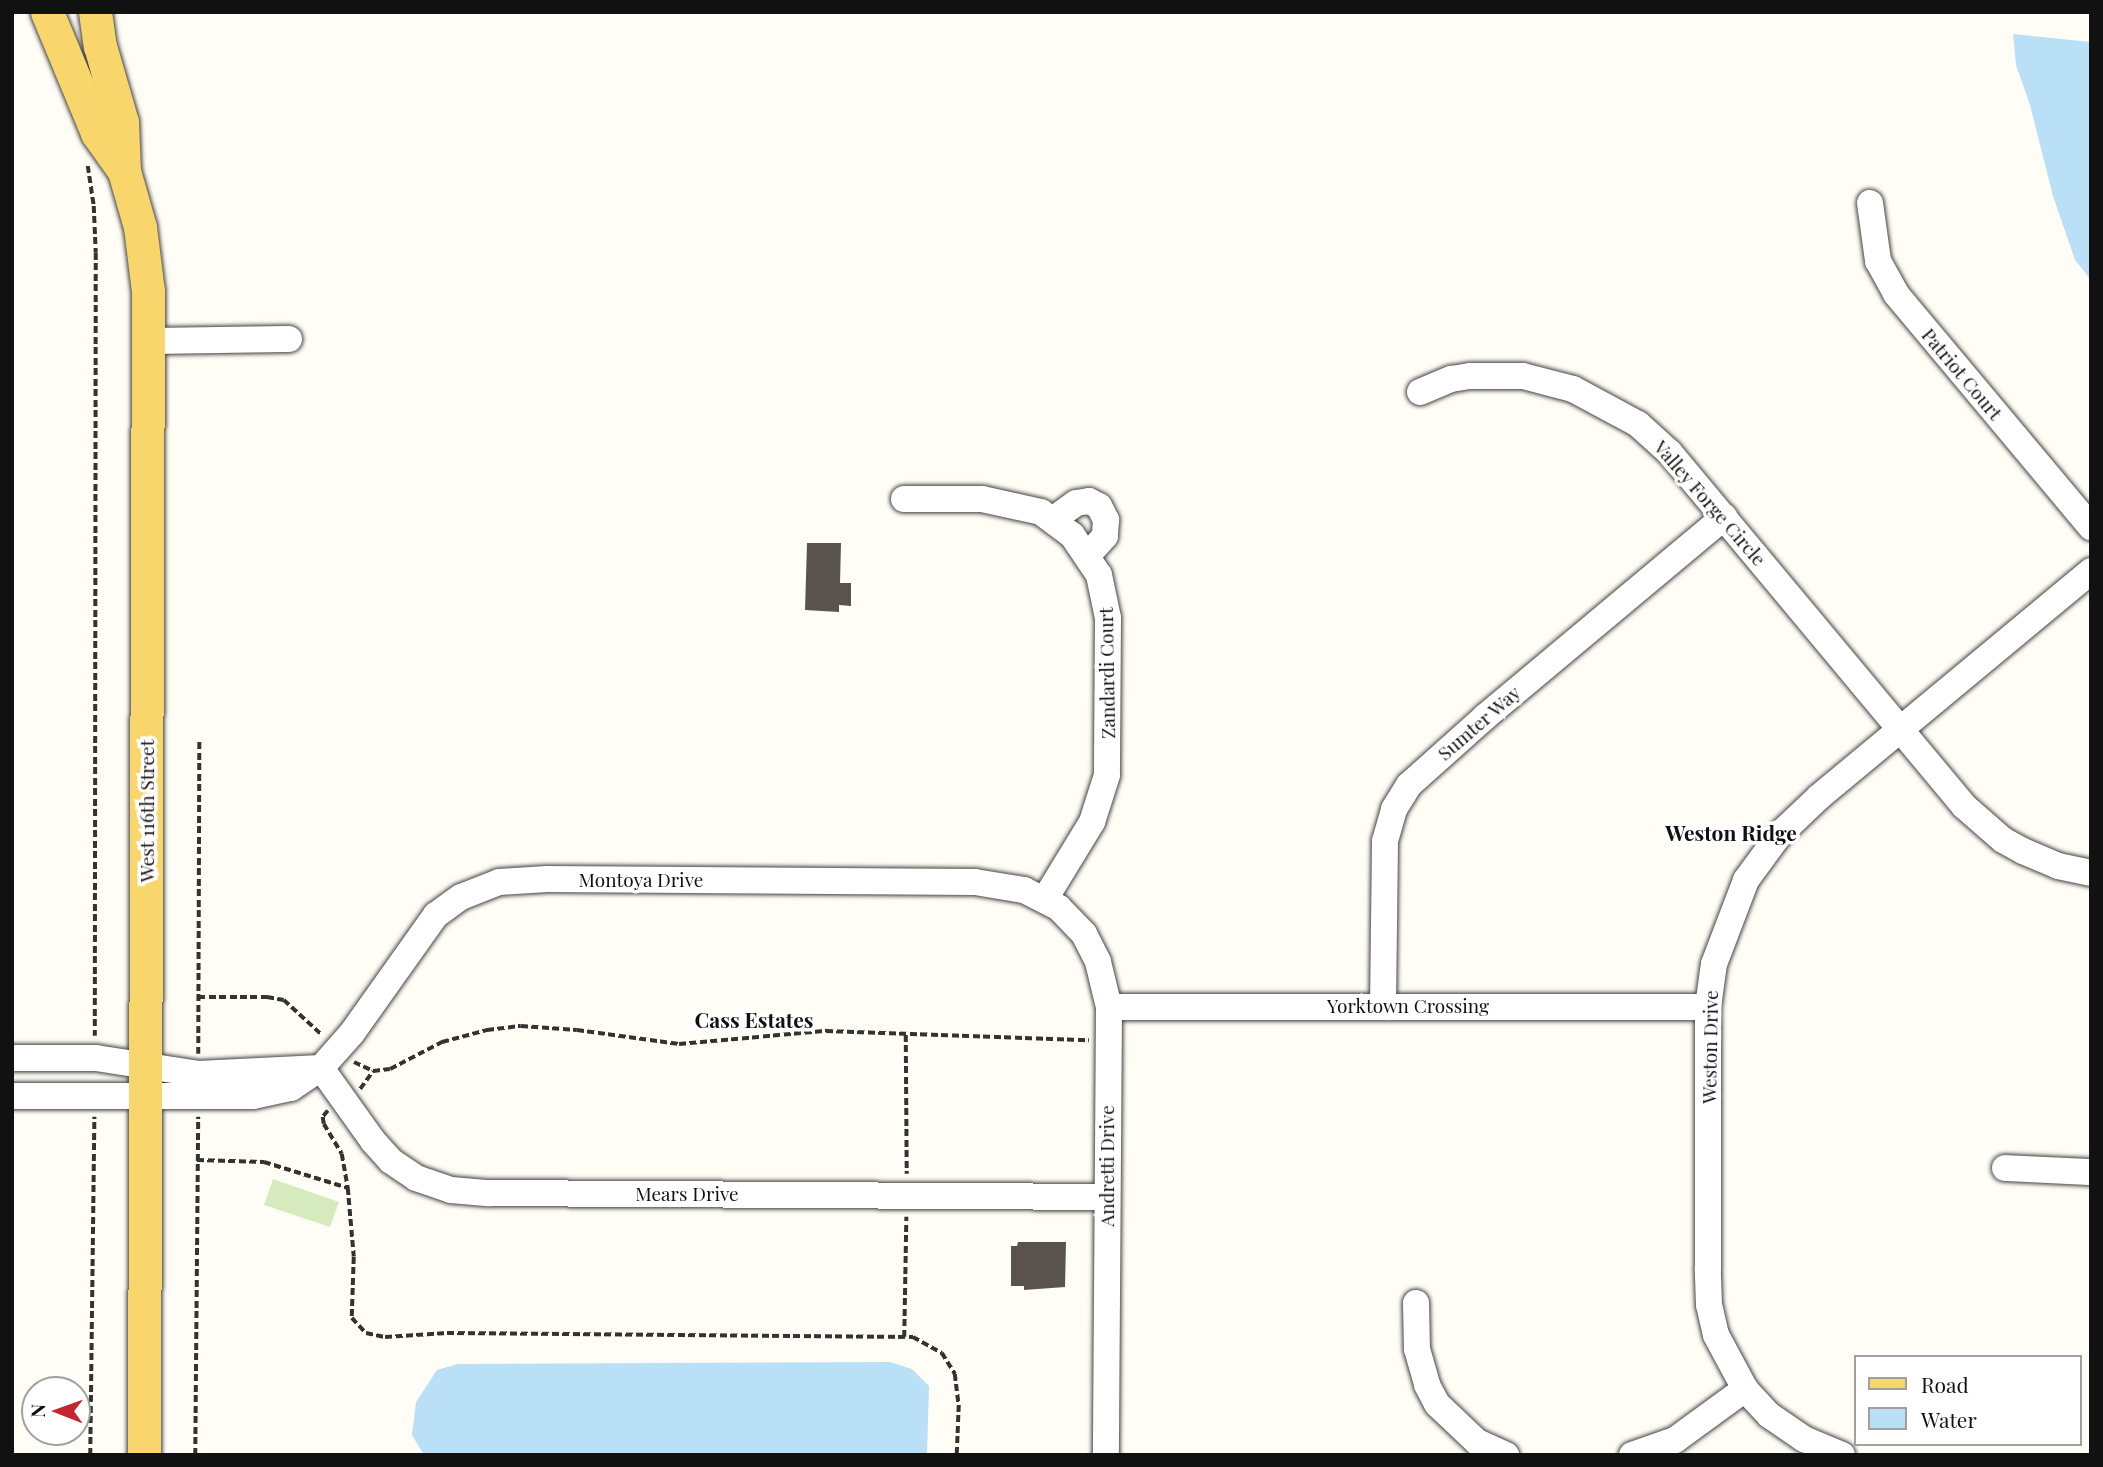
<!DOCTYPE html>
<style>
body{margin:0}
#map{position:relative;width:2103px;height:1467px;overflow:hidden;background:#fffdf5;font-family:"Playfair Display",serif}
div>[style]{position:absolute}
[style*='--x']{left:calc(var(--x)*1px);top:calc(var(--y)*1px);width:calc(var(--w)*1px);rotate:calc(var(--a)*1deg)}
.green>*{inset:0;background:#d5ebbd}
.water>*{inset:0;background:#b9e0f7}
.building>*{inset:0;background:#5a524d}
.path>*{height:3.5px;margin-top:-1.75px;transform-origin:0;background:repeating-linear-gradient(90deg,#333 0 7px,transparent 0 10.5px)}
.roads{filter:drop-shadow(0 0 2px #444) drop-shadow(0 0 2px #444)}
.minor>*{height:26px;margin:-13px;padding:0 13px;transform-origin:13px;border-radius:13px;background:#fff}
.major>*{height:33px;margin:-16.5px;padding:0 16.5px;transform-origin:16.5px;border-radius:16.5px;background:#f9d66b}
span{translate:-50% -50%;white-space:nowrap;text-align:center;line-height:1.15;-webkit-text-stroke:7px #fff;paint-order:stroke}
.street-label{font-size:19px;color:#111}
.neighbourhood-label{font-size:21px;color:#111;font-weight:700}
.frame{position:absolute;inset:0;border:14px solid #111;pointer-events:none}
.legend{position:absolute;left:1854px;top:1355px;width:228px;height:91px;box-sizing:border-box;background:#fff;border:2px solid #a0a0a0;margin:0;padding:9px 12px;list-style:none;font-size:21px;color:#111}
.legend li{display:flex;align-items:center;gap:14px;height:35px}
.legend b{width:35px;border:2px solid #a0a0a0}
.north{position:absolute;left:21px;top:1376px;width:70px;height:70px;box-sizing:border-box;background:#fff;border:2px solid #a0a0a0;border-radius:50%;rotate:271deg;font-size:19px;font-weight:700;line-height:28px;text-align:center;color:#111}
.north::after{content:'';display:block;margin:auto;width:24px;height:32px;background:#c4262e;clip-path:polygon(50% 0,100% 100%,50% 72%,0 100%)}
</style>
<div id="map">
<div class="green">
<i style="clip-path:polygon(273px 1179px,339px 1202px,330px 1227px,264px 1205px)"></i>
</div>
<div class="water">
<i style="clip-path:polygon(2013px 34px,2091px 42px,2091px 280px,2075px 260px,2053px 196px,2030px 105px,2016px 65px)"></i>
<i style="clip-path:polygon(890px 1362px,912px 1369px,929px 1386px,927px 1455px,424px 1455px,412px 1435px,416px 1402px,437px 1370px,458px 1364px)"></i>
</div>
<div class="building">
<i style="clip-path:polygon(807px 543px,841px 543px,840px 583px,851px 583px,851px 606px,839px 605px,839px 612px,805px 610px)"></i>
<i style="clip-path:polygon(1018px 1242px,1066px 1242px,1065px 1287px,1024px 1290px,1024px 1286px,1011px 1286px,1011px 1246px,1017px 1246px)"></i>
</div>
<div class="path">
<i style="--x:88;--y:166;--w:40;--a:81.5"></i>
<i style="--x:94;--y:206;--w:47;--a:87.6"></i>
<i style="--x:96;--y:253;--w:783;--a:90.07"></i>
<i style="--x:198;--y:997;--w:69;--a:0"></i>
<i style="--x:267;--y:997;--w:17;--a:10"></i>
<i style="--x:284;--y:1000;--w:52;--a:42.6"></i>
<i style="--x:906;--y:1035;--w:139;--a:89.6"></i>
<i style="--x:198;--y:1054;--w:313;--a:-89.8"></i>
<i style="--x:354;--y:1062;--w:21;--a:25"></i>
<i style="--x:373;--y:1071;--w:17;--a:-7"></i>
<i style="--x:390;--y:1069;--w:59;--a:-27.4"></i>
<i style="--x:442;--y:1042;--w:47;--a:-14.9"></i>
<i style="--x:487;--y:1030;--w:34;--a:-7"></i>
<i style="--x:521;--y:1026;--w:56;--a:4.1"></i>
<i style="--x:577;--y:1030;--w:103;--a:7.8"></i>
<i style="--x:679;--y:1044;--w:148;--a:-5.1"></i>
<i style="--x:826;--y:1031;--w:263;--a:2"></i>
<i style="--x:360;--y:1089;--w:22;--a:-54"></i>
<i style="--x:328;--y:1111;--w:8;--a:130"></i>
<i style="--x:323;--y:1117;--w:7;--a:82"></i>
<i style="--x:324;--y:1124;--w:35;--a:59"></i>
<i style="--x:342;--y:1154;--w:35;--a:80"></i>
<i style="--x:348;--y:1188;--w:69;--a:85"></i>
<i style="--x:354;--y:1257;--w:61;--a:91.9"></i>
<i style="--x:352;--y:1318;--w:21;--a:47"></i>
<i style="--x:366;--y:1333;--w:19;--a:12"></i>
<i style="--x:385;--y:1337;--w:62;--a:-3.7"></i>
<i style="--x:447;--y:1333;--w:466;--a:0.5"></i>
<i style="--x:913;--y:1337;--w:33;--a:29"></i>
<i style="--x:942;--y:1353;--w:25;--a:58"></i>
<i style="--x:955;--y:1374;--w:31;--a:83"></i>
<i style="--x:959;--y:1405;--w:50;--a:92.3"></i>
<i style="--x:197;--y:1160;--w:67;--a:1.7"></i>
<i style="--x:264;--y:1162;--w:88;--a:17.2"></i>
<i style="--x:904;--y:1337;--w:120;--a:-89"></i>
<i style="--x:90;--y:1455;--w:338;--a:-89.3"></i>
<i style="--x:195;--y:1455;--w:338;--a:-89.5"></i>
</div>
<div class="roads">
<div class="minor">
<i style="--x:1870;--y:203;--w:59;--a:82.1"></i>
<i style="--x:1878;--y:261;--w:38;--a:61"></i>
<i style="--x:1896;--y:294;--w:304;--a:50.1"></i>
<i style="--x:148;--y:341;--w:141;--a:-0.8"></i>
<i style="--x:1420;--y:392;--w:34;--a:-23"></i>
<i style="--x:1451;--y:379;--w:19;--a:-9"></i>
<i style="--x:1470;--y:376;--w:53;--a:0"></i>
<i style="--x:1523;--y:376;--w:52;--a:14.6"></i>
<i style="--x:1573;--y:389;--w:74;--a:28.3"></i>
<i style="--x:1638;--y:424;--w:43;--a:42.2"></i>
<i style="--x:1670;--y:453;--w:459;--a:50.2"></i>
<i style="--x:1964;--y:806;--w:52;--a:41.1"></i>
<i style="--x:2003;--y:840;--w:23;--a:29"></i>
<i style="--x:2023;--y:851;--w:38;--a:23"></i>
<i style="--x:2058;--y:866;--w:34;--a:12"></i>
<i style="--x:904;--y:499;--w:78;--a:0"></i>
<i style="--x:982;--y:499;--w:60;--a:12.4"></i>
<i style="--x:1041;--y:512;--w:39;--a:37"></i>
<i style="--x:1072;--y:535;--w:48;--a:56"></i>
<i style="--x:1099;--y:575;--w:44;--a:78.2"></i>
<i style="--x:1108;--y:618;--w:157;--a:90.4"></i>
<i style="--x:1107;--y:775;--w:49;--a:107.7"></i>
<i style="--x:1092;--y:822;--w:90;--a:121.4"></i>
<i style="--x:1054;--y:519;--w:27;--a:-36"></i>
<i style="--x:1076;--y:503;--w:13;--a:-9"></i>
<i style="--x:1089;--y:501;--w:11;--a:27"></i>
<i style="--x:1099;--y:506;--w:16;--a:63"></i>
<i style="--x:1106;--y:520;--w:16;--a:94"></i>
<i style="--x:1105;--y:536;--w:25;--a:132"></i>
<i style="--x:1383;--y:1006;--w:165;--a:-89.3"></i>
<i style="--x:1385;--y:841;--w:33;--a:-74"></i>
<i style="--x:1394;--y:809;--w:28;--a:-58"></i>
<i style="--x:1409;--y:785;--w:102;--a:-41.8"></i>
<i style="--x:1485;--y:717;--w:312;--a:-39.9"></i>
<i style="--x:1109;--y:1007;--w:599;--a:0"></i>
<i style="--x:12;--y:1058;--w:84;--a:0"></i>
<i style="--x:96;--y:1058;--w:103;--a:8.9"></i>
<i style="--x:198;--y:1074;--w:123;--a:-2.8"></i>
<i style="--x:321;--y:1068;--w:90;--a:54.5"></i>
<i style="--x:373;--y:1141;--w:27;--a:48"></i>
<i style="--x:391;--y:1161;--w:30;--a:34"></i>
<i style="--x:416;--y:1178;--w:37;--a:19"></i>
<i style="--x:451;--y:1190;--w:38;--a:5"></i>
<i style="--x:489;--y:1193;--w:618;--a:0.37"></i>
<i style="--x:12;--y:1096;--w:241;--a:0"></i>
<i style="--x:253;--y:1096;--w:39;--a:-12"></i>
<i style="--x:291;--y:1088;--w:36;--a:-34"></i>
<i style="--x:321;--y:1068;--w:47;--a:-48.5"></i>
<i style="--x:352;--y:1033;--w:145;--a:-54.6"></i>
<i style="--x:436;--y:915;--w:31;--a:-36"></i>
<i style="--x:461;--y:897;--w:41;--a:-21.5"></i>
<i style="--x:499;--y:882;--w:48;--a:-3.6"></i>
<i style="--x:547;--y:879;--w:428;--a:0.4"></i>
<i style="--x:975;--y:882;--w:50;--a:9.3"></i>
<i style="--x:1024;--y:890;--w:39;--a:27"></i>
<i style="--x:1059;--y:908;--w:36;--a:46"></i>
<i style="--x:1084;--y:934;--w:31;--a:63"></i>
<i style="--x:1098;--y:962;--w:46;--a:76.3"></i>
<i style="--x:1109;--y:1007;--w:448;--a:90.4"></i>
<i style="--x:2005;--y:1168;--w:86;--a:2.7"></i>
<i style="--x:1416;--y:1303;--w:46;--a:88.8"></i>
<i style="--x:1417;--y:1349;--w:37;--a:74"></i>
<i style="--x:1427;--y:1385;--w:21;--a:62"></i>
<i style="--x:1437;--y:1404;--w:55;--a:43.5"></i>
<i style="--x:1477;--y:1442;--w:32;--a:24"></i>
<i style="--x:1632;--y:1455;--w:46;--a:-19.2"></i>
<i style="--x:1675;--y:1440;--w:87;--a:-36.1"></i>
<i style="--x:1842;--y:1455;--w:41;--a:-157.2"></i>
<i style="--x:1804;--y:1439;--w:42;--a:-145.6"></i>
<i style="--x:1769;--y:1415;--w:35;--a:-133"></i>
<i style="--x:1745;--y:1389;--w:61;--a:-118.2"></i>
<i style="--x:1716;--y:1335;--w:31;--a:-103"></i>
<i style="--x:1709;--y:1305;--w:37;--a:-92"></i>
<i style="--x:1708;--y:1268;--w:261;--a:-90"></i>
<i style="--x:1708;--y:1007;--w:43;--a:-82.1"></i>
<i style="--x:1714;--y:964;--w:90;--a:-69.1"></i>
<i style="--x:1746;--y:880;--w:56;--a:-53.7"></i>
<i style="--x:1779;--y:835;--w:55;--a:-43.5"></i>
<i style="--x:1819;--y:797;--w:354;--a:-39.7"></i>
</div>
<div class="major">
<i style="--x:47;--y:12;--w:131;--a:67.5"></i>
<i style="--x:97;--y:133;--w:47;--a:54.6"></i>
<i style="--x:95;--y:12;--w:34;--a:82"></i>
<i style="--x:100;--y:46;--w:79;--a:73.9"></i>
<i style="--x:122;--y:122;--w:49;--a:87.7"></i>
<i style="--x:124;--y:171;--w:58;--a:74.1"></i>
<i style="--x:140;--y:227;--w:64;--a:82.9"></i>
<i style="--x:148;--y:291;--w:1164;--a:90.2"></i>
</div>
</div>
<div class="street-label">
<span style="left:1962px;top:374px;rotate:50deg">Patriot Court</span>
<span style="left:1710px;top:503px;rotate:49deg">Valley Forge Circle</span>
<span style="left:1107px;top:673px;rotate:-91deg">Zandardi Court</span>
<span style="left:1479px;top:723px;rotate:-41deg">Sumter Way</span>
<span style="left:147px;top:811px;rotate:-90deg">West 116th Street</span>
<span style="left:641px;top:880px">Montoya Drive</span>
<span style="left:1408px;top:1006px">Yorktown Crossing</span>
<span style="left:1710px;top:1047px;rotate:-89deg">Weston Drive</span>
<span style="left:1107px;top:1166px;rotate:-90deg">Andretti Drive</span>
<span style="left:687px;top:1194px">Mears Drive</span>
</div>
<div class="neighbourhood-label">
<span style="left:1731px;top:832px">Weston Ridge</span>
<span style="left:754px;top:1019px">Cass Estates</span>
</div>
<div class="frame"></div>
<ul class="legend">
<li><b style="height:9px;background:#f9d66b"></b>Road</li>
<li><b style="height:19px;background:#b9e0f7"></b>Water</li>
</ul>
<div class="north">N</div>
</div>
